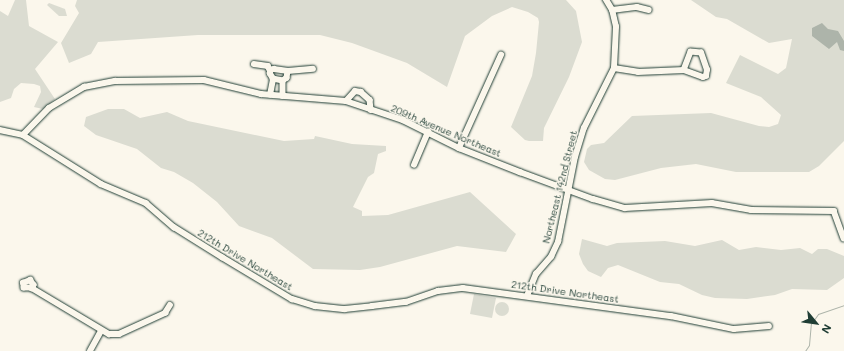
<!DOCTYPE html>
<style>
body{margin:0}
#map{position:relative;width:844px;height:351px;overflow:hidden;background:#fbf7ec;font-family:Mali,sans-serif}
div>[style]{position:absolute}
[style*='--x']{left:calc(var(--x)*1px);top:calc(var(--y)*1px);width:calc(var(--w)*1px);rotate:calc(var(--a)*1deg)}
.green>*{inset:0;background:#dbdcd1}
.round{border-radius:50%}
.water>*{inset:0;background:#adb4aa}
.stream>*{height:1px;margin:-0.5px;padding:0 0.5px;transform-origin:0.5px;border-radius:0.5px;background:#adb4aa}
.roads{filter:drop-shadow(0 0 1px #1f3d34) drop-shadow(0 0 1px #1f3d34)}
.minor>*{height:5.5px;margin:-2.75px;padding:0 2.75px;transform-origin:2.75px;border-radius:2.75px;background:#fbf7ec}
span{translate:-50% -50%;white-space:nowrap;text-align:center;line-height:1.15;-webkit-text-stroke:3px #fbf7ec;paint-order:stroke}
.street-label{font-size:10px;color:#1f3d34}
.north{position:absolute;left:796px;top:303px;width:40px;height:40px;-webkit-text-stroke:3px #fbf7ec;paint-order:stroke;rotate:119deg;font-size:11px;font-weight:700;line-height:16px;text-align:center;color:#1f3d34}
.north::after{content:'';display:block;margin:auto;width:14px;height:18px;background:#1f3d34;clip-path:polygon(50% 0,100% 100%,50% 72%,0 100%)}
</style>
<div id="map">
<div class="green">
<i style="clip-path:polygon(15px 0,26px 0,29px 26px,58px 42px,35px 69px,55px 99px,43px 109px,34px 107px,41px 92px,40px 86px,34px 84px,21px 83px,14px 89px,11px 98px,0 102px,0 11px,8px 16px)"></i>
<i style="clip-path:polygon(77px 0,566px 0,576px 11px,582px 42px,569px 77px,544px 128px,543px 141px,529px 141px,525px 140px,511px 127px,532px 76px,536px 53px,539px 22px,538px 18px,528px 12px,512px 7px,492px 16px,465px 36px,447px 87px,407px 63px,352px 43px,320px 35px,198px 35px,98px 42px,91px 54px,69px 63px,61px 43px,79px 13px,75px 6px)"></i>
<i style="clip-path:polygon(691px 0,844px 0,844px 141px,819px 166px,809px 172px,736px 172px,696px 164px,661px 168px,615px 180px,605px 179px,589px 170px,584px 162px,587px 149px,591px 145px,604px 143px,632px 116px,711px 113px,759px 126px,769px 127px,778px 124px,781px 115px,761px 97px,726px 83px,740px 55px,778px 74px,786px 68px,792px 39px,769px 43px,727px 19px,716px 17px)"></i>
<i style="clip-path:polygon(49px 3px,65px 9px,67px 16px,59px 16px,47px 5px)"></i>
<i style="clip-path:polygon(108px 109px,124px 109px,140px 118px,167px 112px,188px 121px,284px 141px,314px 139px,315px 136px,352px 144px,386px 146px,386px 151px,378px 154px,374px 173px,368px 177px,353px 207px,362px 211px,362px 216px,388px 215px,470px 192px,516px 234px,506px 252px,457px 246px,380px 267px,360px 270px,313px 269px,272px 238px,239px 226px,217px 202px,193px 183px,174px 172px,161px 168px,137px 149px,96px 135px,84px 126px,86px 117px)"></i>
<i style="clip-path:polygon(582px 239px,607px 246px,617px 243px,665px 241px,695px 246px,722px 240px,739px 250px,756px 247px,781px 250px,800px 248px,812px 254px,818px 249px,827px 249px,844px 256px,844px 278px,827px 290px,792px 289px,775px 295px,747px 299px,715px 298px,702px 295px,679px 284px,660px 282px,618px 265px,608px 268px,601px 277px,588px 271px,583px 264px,579px 254px)"></i>
<i style="clip-path:polygon(474px 294px,496px 298px,492px 318px,470px 314px)"></i>
<i class="round" style="left:495px;top:302px;width:14px;height:14px"></i>
</div>
<div class="water">
<i style="clip-path:polygon(822px 23px,828px 29px,838px 31px,844px 41px,844px 51px,840px 50px,837px 42px,829px 49px,812px 36px,812px 28px)"></i>
</div>
<div class="stream">
<i style="--x:604;--y:351;--w:16;--a:0"></i>
<i style="--x:805;--y:351;--w:7;--a:-56"></i>
<i style="--x:809;--y:345;--w:21;--a:-85"></i>
<i style="--x:811;--y:324;--w:12;--a:-55"></i>
<i style="--x:818;--y:314;--w:28;--a:-19"></i>
</div>
<div class="roads">
<div class="minor">
<i style="--x:612;--y:10;--w:25;--a:-7"></i>
<i style="--x:637;--y:7;--w:12;--a:14"></i>
<i style="--x:254;--y:64;--w:14;--a:8"></i>
<i style="--x:268;--y:66;--w:4;--a:63"></i>
<i style="--x:614;--y:68;--w:24;--a:9"></i>
<i style="--x:638;--y:72;--w:46;--a:-2.5"></i>
<i style="--x:684;--y:70;--w:20;--a:20"></i>
<i style="--x:703;--y:77;--w:3;--a:-18"></i>
<i style="--x:706;--y:76;--w:6;--a:-81"></i>
<i style="--x:707;--y:70;--w:18;--a:-109"></i>
<i style="--x:701;--y:53;--w:10;--a:-174"></i>
<i style="--x:691;--y:52;--w:19;--a:111"></i>
<i style="--x:274;--y:69;--w:14;--a:8"></i>
<i style="--x:288;--y:71;--w:7;--a:98"></i>
<i style="--x:287;--y:78;--w:5;--a:143"></i>
<i style="--x:283;--y:81;--w:10;--a:-169"></i>
<i style="--x:273;--y:79;--w:6;--a:-121"></i>
<i style="--x:270;--y:74;--w:4;--a:-90"></i>
<i style="--x:270;--y:70;--w:4;--a:-14"></i>
<i style="--x:288;--y:71;--w:25;--a:-5"></i>
<i style="--x:283;--y:81;--w:15;--a:90"></i>
<i style="--x:270;--y:95;--w:16;--a:-79"></i>
<i style="--x:346;--y:101;--w:13;--a:-48"></i>
<i style="--x:355;--y:91;--w:6;--a:9"></i>
<i style="--x:361;--y:92;--w:12;--a:42"></i>
<i style="--x:370;--y:100;--w:10;--a:84"></i>
<i style="--x:0;--y:130;--w:24;--a:12"></i>
<i style="--x:23;--y:135;--w:92;--a:32.1"></i>
<i style="--x:101;--y:184;--w:49;--a:22.9"></i>
<i style="--x:146;--y:203;--w:37;--a:41"></i>
<i style="--x:174;--y:227;--w:57;--a:32"></i>
<i style="--x:222;--y:257;--w:82;--a:31"></i>
<i style="--x:292;--y:299;--w:24;--a:17"></i>
<i style="--x:315;--y:306;--w:30;--a:6"></i>
<i style="--x:345;--y:309;--w:27;--a:-6"></i>
<i style="--x:372;--y:306;--w:34;--a:-7"></i>
<i style="--x:406;--y:302;--w:34;--a:-19"></i>
<i style="--x:438;--y:291;--w:25;--a:-7"></i>
<i style="--x:463;--y:288;--w:210;--a:7.7"></i>
<i style="--x:671;--y:316;--w:64;--a:11.7"></i>
<i style="--x:734;--y:329;--w:35;--a:-5"></i>
<i style="--x:23;--y:135;--w:37;--a:-46"></i>
<i style="--x:49;--y:108;--w:41;--a:-31"></i>
<i style="--x:84;--y:87;--w:32;--a:-11"></i>
<i style="--x:115;--y:81;--w:89;--a:-0.6"></i>
<i style="--x:204;--y:80;--w:59;--a:13.8"></i>
<i style="--x:261;--y:94;--w:85;--a:4.7"></i>
<i style="--x:346;--y:101;--w:60;--a:18.4"></i>
<i style="--x:403;--y:120;--w:63;--a:26.6"></i>
<i style="--x:459;--y:148;--w:66;--a:21.5"></i>
<i style="--x:520;--y:172;--w:78;--a:20.3"></i>
<i style="--x:593;--y:199;--w:33;--a:16"></i>
<i style="--x:625;--y:208;--w:87;--a:-3.3"></i>
<i style="--x:712;--y:203;--w:40;--a:10"></i>
<i style="--x:751;--y:210;--w:83;--a:0.7"></i>
<i style="--x:834;--y:211;--w:29;--a:70"></i>
<i style="--x:459;--y:148;--w:102;--a:-65.7"></i>
<i style="--x:414;--y:165;--w:36;--a:-67"></i>
<i style="--x:32;--y:288;--w:8;--a:180"></i>
<i style="--x:24;--y:288;--w:5;--a:-101"></i>
<i style="--x:23;--y:283;--w:8;--a:-23"></i>
<i style="--x:30;--y:280;--w:6;--a:51"></i>
<i style="--x:34;--y:285;--w:4;--a:124"></i>
<i style="--x:32;--y:288;--w:90;--a:30.9"></i>
<i style="--x:109;--y:334;--w:10;--a:0"></i>
<i style="--x:119;--y:334;--w:51;--a:-24.5"></i>
<i style="--x:165;--y:313;--w:9;--a:-58"></i>
<i style="--x:527;--y:296;--w:24;--a:-68"></i>
<i style="--x:536;--y:274;--w:23;--a:-49"></i>
<i style="--x:551;--y:257;--w:17;--a:-65"></i>
<i style="--x:558;--y:242;--w:87;--a:-78.7"></i>
<i style="--x:575;--y:157;--w:30;--a:-73"></i>
<i style="--x:584;--y:128;--w:67;--a:-63.4"></i>
<i style="--x:614;--y:68;--w:41;--a:-87.2"></i>
<i style="--x:616;--y:27;--w:17;--a:-103"></i>
<i style="--x:612;--y:10;--w:12;--a:-121"></i>
<i style="--x:90;--y:351;--w:23;--a:-61"></i>
</div>
</div>
<div class="street-label">
<span style="left:446px;top:131px;rotate:23deg">209th Avenue Northeast</span>
<span style="left:560px;top:187px;rotate:-76deg">Northeast 142nd Street</span>
<span style="left:245px;top:260px;rotate:31deg">212th Drive Northeast</span>
<span style="left:565px;top:292px;rotate:8deg">212th Drive Northeast</span>
</div>
<div class="north">N</div>
</div>
